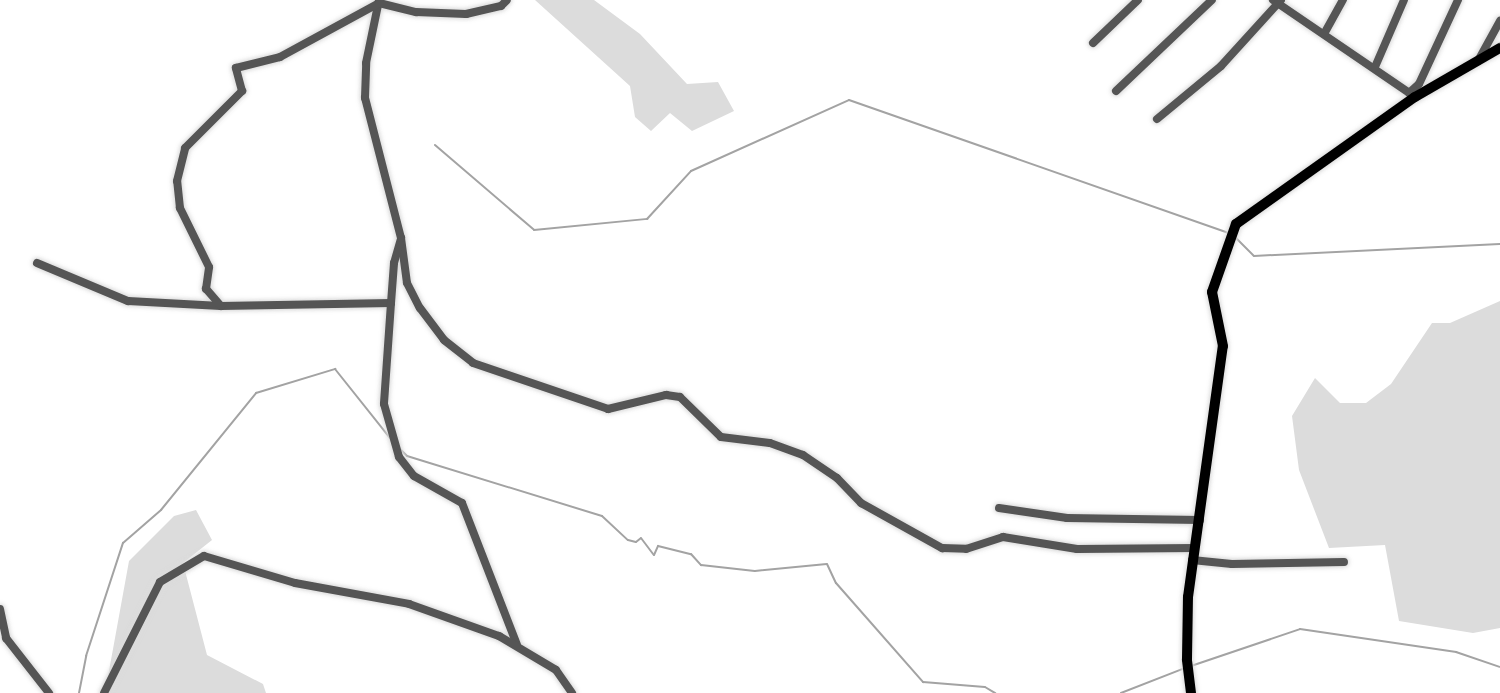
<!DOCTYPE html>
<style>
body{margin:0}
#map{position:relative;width:1500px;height:693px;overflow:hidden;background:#fff;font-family:Manrope,sans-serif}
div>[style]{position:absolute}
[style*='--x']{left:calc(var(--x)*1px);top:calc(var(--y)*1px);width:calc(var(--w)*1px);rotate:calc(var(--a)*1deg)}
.green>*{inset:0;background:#dcdcdc}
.stream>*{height:2px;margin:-1px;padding:0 1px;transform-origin:1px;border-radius:1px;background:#a3a3a3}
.roads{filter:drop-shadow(0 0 2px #dbdbdb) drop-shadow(0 0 2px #dbdbdb)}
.minor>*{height:8px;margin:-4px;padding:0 4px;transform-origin:4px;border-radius:4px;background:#555}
.major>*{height:10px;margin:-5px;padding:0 5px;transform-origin:5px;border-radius:5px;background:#000}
span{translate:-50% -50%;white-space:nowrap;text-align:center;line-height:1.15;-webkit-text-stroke:4.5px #fff;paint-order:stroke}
</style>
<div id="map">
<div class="green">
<i style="clip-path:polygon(535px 0,594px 0,640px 34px,687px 84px,718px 82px,734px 111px,692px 131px,670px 113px,651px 131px,635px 117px,630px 86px)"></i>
<i style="clip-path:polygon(1500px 301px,1500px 628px,1473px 633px,1399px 621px,1385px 545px,1329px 548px,1299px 470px,1292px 416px,1315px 378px,1340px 403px,1366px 403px,1391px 384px,1432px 323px,1450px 323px)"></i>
<i style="clip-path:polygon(196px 510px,212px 540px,183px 563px,207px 655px,263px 684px,266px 693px,105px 693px,129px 561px,174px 516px)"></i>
</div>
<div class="stream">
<i style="--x:435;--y:145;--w:130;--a:40.6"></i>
<i style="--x:534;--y:230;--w:114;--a:-5.6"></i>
<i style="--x:647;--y:219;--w:65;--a:-47.5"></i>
<i style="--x:691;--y:171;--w:173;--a:-24.2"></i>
<i style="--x:849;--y:100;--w:403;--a:19.3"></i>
<i style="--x:1236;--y:238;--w:25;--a:45"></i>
<i style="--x:1254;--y:256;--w:246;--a:-2.8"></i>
<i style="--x:400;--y:449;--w:10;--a:45"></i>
<i style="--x:407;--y:456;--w:204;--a:17.1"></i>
<i style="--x:602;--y:516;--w:35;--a:43"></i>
<i style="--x:628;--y:540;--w:8;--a:14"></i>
<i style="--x:636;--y:542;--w:6;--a:-39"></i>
<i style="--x:641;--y:538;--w:21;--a:53"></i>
<i style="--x:654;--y:555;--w:10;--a:-66"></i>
<i style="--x:658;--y:546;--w:34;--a:14"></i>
<i style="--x:691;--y:554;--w:15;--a:48"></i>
<i style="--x:701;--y:565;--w:54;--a:6.3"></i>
<i style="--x:755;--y:571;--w:72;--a:-5.6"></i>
<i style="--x:827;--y:564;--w:21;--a:65"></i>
<i style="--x:836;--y:583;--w:132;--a:48.7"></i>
<i style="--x:923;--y:682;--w:62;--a:4.6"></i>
<i style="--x:985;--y:687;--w:12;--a:31"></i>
<i style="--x:1191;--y:666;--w:115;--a:-18.7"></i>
<i style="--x:1300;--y:629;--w:158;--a:8.4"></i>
<i style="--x:1456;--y:652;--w:46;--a:18.8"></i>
<i style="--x:79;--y:693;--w:38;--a:-79"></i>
<i style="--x:86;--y:656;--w:119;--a:-71.9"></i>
<i style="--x:123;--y:543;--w:50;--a:-41"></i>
<i style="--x:161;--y:510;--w:151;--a:-50.9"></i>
<i style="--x:256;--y:393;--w:83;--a:-16.9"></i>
<i style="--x:335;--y:369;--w:88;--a:51.4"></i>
<i style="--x:1121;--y:693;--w:69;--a:-21.3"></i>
</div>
<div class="roads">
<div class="minor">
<i style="--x:1273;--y:0;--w:172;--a:34.3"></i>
<i style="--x:1324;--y:34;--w:39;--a:-61"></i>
<i style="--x:1093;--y:43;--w:62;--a:-43.7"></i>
<i style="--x:1478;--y:61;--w:46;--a:-61.2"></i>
<i style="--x:1375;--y:67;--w:73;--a:-66.6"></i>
<i style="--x:1116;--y:91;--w:132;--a:-43.5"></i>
<i style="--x:1409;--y:93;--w:13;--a:-42"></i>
<i style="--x:1419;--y:84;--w:93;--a:-65.1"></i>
<i style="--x:1157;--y:119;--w:83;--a:-39.6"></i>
<i style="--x:1221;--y:66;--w:89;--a:-47.7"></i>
<i style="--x:401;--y:238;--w:45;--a:82.4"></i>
<i style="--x:407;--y:283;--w:28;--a:63"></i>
<i style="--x:420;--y:308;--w:40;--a:53"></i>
<i style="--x:444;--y:340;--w:37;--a:38"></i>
<i style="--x:473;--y:363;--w:143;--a:18.8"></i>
<i style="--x:608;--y:409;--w:60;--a:-13.6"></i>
<i style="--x:666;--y:395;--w:14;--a:8"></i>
<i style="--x:680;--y:397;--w:57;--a:44.3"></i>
<i style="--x:721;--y:437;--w:49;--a:7"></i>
<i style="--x:770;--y:443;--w:35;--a:20"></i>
<i style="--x:803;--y:455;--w:41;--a:34.1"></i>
<i style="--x:837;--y:478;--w:35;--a:46"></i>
<i style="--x:861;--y:503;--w:93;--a:29.1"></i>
<i style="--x:942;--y:548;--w:24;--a:2"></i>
<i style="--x:966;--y:549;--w:39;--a:-18"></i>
<i style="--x:1003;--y:537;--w:75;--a:9.2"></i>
<i style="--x:1077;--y:549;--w:118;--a:-0.5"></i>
<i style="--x:37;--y:263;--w:99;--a:22.7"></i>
<i style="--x:128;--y:301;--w:93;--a:3.1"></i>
<i style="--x:221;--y:306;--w:170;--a:-1"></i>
<i style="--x:391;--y:303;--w:40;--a:-85.7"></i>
<i style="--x:394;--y:263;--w:26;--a:-74"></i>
<i style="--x:401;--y:238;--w:145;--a:-104.4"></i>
<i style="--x:365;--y:98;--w:35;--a:-88"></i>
<i style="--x:366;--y:63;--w:64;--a:-78.3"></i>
<i style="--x:391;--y:303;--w:101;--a:94"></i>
<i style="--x:384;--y:404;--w:55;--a:74.2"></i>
<i style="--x:399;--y:457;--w:24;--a:52"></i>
<i style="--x:414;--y:476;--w:55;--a:29.4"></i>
<i style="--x:462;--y:503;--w:152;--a:68.8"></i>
<i style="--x:221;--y:306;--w:23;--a:-131"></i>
<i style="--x:206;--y:289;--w:22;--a:-82"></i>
<i style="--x:209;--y:267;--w:66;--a:-116.2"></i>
<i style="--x:180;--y:208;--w:27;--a:-96"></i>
<i style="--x:177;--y:181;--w:34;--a:-76"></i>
<i style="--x:185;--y:148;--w:81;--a:-45"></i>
<i style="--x:242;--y:91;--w:24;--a:-105"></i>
<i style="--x:236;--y:68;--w:45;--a:-14"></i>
<i style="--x:280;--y:57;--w:113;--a:-28.6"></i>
<i style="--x:379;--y:3;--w:38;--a:14"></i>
<i style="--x:416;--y:12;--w:50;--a:2.3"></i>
<i style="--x:466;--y:14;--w:36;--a:-13"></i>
<i style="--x:501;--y:6;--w:8;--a:-45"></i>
<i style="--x:999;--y:508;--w:69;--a:8.4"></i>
<i style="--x:1067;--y:518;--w:133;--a:0.9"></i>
<i style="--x:1192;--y:560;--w:40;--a:5.7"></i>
<i style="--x:1232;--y:564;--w:112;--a:-1"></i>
<i style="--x:0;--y:609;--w:30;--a:78"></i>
<i style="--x:6;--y:638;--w:70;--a:52"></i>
<i style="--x:104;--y:693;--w:124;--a:-63.2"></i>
<i style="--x:160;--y:582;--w:51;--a:-30.6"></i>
<i style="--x:204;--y:556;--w:95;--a:16.5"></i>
<i style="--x:295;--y:583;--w:116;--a:10.4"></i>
<i style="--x:409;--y:604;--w:96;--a:19.6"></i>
<i style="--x:499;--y:636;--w:66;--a:30.8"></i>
<i style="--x:556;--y:670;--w:28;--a:55"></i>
</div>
<div class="major">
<i style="--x:1191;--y:693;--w:34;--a:-97"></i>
<i style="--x:1187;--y:659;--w:62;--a:-89.1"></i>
<i style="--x:1188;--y:597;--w:253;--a:-82.1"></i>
<i style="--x:1223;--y:346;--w:55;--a:-101.5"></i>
<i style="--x:1212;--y:292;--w:72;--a:-70.6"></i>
<i style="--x:1236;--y:224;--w:219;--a:-35.4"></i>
<i style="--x:1415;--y:97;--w:98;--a:-30"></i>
</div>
</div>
</div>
